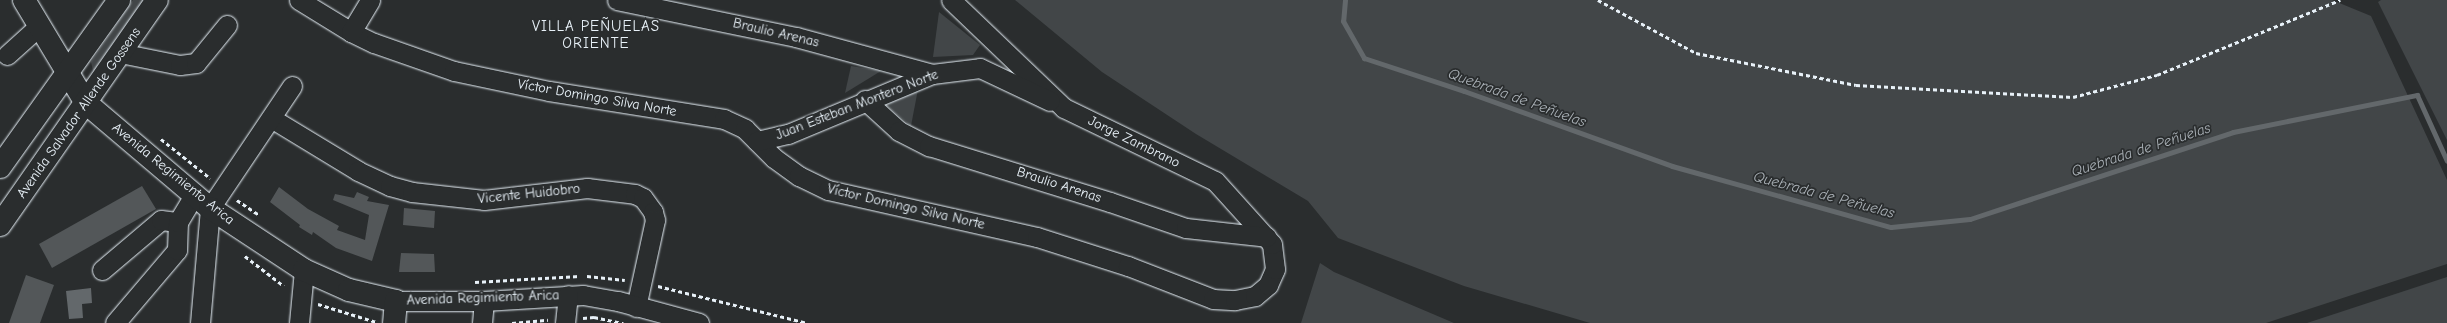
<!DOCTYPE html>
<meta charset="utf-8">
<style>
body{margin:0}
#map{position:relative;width:2447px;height:323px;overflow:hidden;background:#2a2d2e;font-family:"Comic Neue",sans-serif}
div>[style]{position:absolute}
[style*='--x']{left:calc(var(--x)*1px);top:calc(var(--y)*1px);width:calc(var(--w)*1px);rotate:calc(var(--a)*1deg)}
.green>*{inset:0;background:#424648}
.water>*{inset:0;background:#63686b}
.stream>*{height:5px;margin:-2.5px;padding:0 2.5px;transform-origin:2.5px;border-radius:2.5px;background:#63686b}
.building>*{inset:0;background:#535759}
.path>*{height:2.5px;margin-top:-1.25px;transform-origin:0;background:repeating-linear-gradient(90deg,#e8f1f8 0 4px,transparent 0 7px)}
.roads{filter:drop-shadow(0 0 1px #e8f1f8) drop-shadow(0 0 1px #e8f1f8)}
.minor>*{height:19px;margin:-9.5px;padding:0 9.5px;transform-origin:9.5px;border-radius:9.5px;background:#2a2d2e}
.major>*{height:22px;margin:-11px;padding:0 11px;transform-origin:11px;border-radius:11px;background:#2a2d2e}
span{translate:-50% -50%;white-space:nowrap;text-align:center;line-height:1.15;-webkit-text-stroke:3.5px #2a2d2e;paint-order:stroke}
.street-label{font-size:14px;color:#e8f1f8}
.neighbourhood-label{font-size:15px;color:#e8f1f8;letter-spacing:1px}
.water-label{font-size:15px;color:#acb3b9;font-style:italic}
</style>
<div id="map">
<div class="green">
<i style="clip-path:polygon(133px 0,145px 0,94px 75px,91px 62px)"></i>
<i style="clip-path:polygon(1015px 0,2332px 0,2371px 16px,2447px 180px,2447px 264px,2266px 323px,1590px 323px,1464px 286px,1338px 238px,1308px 201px,1196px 134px,1102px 72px)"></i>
<i style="clip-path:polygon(2381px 0,2447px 0,2447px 140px,2378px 2px)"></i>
<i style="clip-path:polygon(939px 12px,980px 45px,973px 55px,933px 57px)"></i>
<i style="clip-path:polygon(851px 66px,881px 71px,845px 93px)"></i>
<i style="clip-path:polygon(918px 89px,911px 126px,886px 105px)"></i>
<i style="clip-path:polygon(1320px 263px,1334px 272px,1454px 323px,1301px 323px)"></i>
<i style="clip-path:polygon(2447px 277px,2447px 323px,2307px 323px)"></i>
</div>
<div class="water">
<i style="clip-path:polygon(91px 288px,92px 303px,82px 304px,83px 318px,69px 319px,66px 291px)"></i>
</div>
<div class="stream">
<i style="--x:1345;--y:0;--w:21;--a:95"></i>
<i style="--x:1343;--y:21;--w:43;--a:60.4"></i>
<i style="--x:1364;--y:58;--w:105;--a:18.3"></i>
<i style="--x:1464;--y:91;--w:221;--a:19.8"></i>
<i style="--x:1672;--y:166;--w:227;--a:15.6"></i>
<i style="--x:1891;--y:227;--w:79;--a:-5.8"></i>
<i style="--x:1970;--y:219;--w:277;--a:-18.3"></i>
<i style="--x:2233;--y:132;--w:188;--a:-11.4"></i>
<i style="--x:2417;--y:95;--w:72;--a:65.6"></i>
</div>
<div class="building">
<i style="clip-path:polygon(142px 186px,156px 209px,52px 268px,39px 244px)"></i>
<i style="clip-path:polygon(279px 187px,308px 209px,339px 226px,337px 230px,365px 240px,369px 215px,333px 200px,335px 194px,354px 198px,357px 192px,369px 197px,367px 201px,389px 205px,372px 261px,336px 248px,313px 232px,312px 235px,299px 227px,300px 225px,270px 202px)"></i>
<i style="clip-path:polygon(404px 208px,435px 211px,434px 228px,403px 225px)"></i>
<i style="clip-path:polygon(401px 253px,434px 254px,435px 272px,399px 272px)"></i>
<i style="clip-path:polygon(26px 275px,54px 285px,40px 323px,9px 323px)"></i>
</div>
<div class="path">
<i style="--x:1598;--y:0;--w:111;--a:28.4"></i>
<i style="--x:1696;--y:53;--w:163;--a:11.3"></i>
<i style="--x:1856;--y:85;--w:217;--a:3.2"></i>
<i style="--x:2073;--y:97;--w:87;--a:-14.7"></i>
<i style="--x:2157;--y:75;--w:198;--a:-22.3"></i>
<i style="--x:161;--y:139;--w:63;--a:38.5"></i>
<i style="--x:237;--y:200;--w:27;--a:34"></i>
<i style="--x:245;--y:256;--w:49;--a:37.6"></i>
<i style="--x:587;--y:276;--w:38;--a:6"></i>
<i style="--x:475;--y:282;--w:105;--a:-3.3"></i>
<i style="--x:658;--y:286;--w:154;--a:13.9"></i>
<i style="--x:318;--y:304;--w:61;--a:17.2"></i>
<i style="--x:583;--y:318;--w:11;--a:-5"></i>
<i style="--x:594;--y:317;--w:30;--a:12"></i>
<i style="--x:512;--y:323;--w:36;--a:-5"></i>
</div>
<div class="roads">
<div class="minor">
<i style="--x:299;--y:0;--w:61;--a:31.6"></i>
<i style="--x:351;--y:32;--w:25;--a:26"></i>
<i style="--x:374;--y:43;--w:85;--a:19.3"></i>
<i style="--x:454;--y:71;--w:97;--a:11.9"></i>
<i style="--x:549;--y:91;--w:177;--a:9.1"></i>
<i style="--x:724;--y:119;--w:23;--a:25"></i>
<i style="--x:745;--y:129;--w:41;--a:45"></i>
<i style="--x:774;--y:158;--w:31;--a:36"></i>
<i style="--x:799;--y:176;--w:32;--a:26"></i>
<i style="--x:828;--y:190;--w:214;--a:12.7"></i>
<i style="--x:1037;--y:237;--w:96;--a:17.7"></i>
<i style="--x:1128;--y:266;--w:91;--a:21.2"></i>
<i style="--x:1213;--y:299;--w:22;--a:3"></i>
<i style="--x:1235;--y:300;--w:20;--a:-11"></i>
<i style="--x:1255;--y:296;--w:17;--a:-40"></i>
<i style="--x:1268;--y:285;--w:17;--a:-66"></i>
<i style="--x:1275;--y:269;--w:25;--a:-97"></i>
<i style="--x:1272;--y:244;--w:85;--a:-132.1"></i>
<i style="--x:1215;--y:181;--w:168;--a:-154.2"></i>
<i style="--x:1064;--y:108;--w:156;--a:-136.3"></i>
<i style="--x:617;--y:0;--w:183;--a:11.7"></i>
<i style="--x:796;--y:37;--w:141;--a:15.2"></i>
<i style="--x:351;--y:32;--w:37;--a:-59"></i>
<i style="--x:120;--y:53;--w:61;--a:11.3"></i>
<i style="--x:180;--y:65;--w:16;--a:-7"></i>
<i style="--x:196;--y:63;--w:49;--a:-50.8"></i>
<i style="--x:7;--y:55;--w:42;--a:-42.1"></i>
<i style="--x:865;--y:100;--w:46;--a:42.4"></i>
<i style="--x:899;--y:131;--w:34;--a:27"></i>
<i style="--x:929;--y:146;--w:189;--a:17.2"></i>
<i style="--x:1110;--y:202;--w:80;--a:18.9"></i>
<i style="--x:1186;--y:228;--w:81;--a:6.3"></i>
<i style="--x:271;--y:118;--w:102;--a:31.3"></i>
<i style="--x:358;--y:171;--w:35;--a:25"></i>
<i style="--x:390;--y:186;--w:23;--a:15"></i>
<i style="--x:412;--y:192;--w:72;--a:6.3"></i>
<i style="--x:484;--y:200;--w:104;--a:-6.6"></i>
<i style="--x:587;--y:188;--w:48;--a:7.1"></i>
<i style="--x:635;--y:194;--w:9;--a:27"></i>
<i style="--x:643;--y:198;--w:17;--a:54"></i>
<i style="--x:653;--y:212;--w:8;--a:76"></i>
<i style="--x:655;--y:220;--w:89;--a:102.3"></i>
<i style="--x:757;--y:141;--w:32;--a:-13"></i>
<i style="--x:788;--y:134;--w:156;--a:-22.6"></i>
<i style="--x:932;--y:74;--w:48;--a:-7.1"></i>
<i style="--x:980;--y:68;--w:77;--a:25.2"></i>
<i style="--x:102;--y:270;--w:77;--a:-40.3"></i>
<i style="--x:161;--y:220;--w:17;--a:7"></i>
<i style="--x:396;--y:301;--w:88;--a:0"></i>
<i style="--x:484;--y:301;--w:99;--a:-3.5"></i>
<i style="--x:583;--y:295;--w:36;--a:10"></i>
<i style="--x:618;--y:301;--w:84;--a:15.2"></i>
<i style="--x:115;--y:323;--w:96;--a:-49.7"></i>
<i style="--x:177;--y:250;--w:28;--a:-88"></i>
<i style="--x:178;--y:222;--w:33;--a:-59"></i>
<i style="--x:200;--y:323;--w:115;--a:-85"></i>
<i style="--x:210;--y:208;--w:147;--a:-56.1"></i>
<i style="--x:299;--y:323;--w:53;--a:-84.6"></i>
<i style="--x:482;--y:323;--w:22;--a:-85"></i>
<i style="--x:565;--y:323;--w:28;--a:-84"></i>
</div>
<div class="major">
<i style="--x:24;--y:0;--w:120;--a:59"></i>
<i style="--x:86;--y:103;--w:162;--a:40.3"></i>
<i style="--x:210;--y:208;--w:113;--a:33.4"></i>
<i style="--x:304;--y:270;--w:49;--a:24"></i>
<i style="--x:349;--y:290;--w:48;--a:13.2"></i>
<i style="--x:396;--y:301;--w:22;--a:95"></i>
<i style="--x:0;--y:167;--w:205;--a:-54.5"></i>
<i style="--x:0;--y:225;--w:274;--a:-55.1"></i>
</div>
</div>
<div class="street-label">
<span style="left:776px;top:33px;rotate:13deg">Braulio Arenas</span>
<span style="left:597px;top:98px;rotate:10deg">Víctor Domingo Silva Norte</span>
<span style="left:857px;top:105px;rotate:-21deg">Juan Esteban Montero Norte</span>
<span style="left:79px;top:113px;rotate:-55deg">Avenida Salvador Allende Gossens</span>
<span style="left:1134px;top:142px;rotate:26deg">Jorge Zambrano</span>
<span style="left:173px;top:174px;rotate:39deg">Avenida Regimiento Arica</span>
<span style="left:1059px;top:185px;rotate:18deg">Braulio Arenas</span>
<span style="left:529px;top:194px;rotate:-6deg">Vicente Huidobro</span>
<span style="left:906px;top:207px;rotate:13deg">Víctor Domingo Silva Norte</span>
<span style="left:483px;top:298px;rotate:-2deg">Avenida Regimiento Arica</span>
</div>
<div class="neighbourhood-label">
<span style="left:596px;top:35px">VILLA PEÑUELAS<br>ORIENTE</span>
</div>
<div class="water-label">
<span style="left:1517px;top:98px;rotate:20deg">Quebrada de Peñuelas</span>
<span style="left:2141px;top:150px;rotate:-18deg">Quebrada de Peñuelas</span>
<span style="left:1824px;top:195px;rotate:15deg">Quebrada de Peñuelas</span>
</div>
</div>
